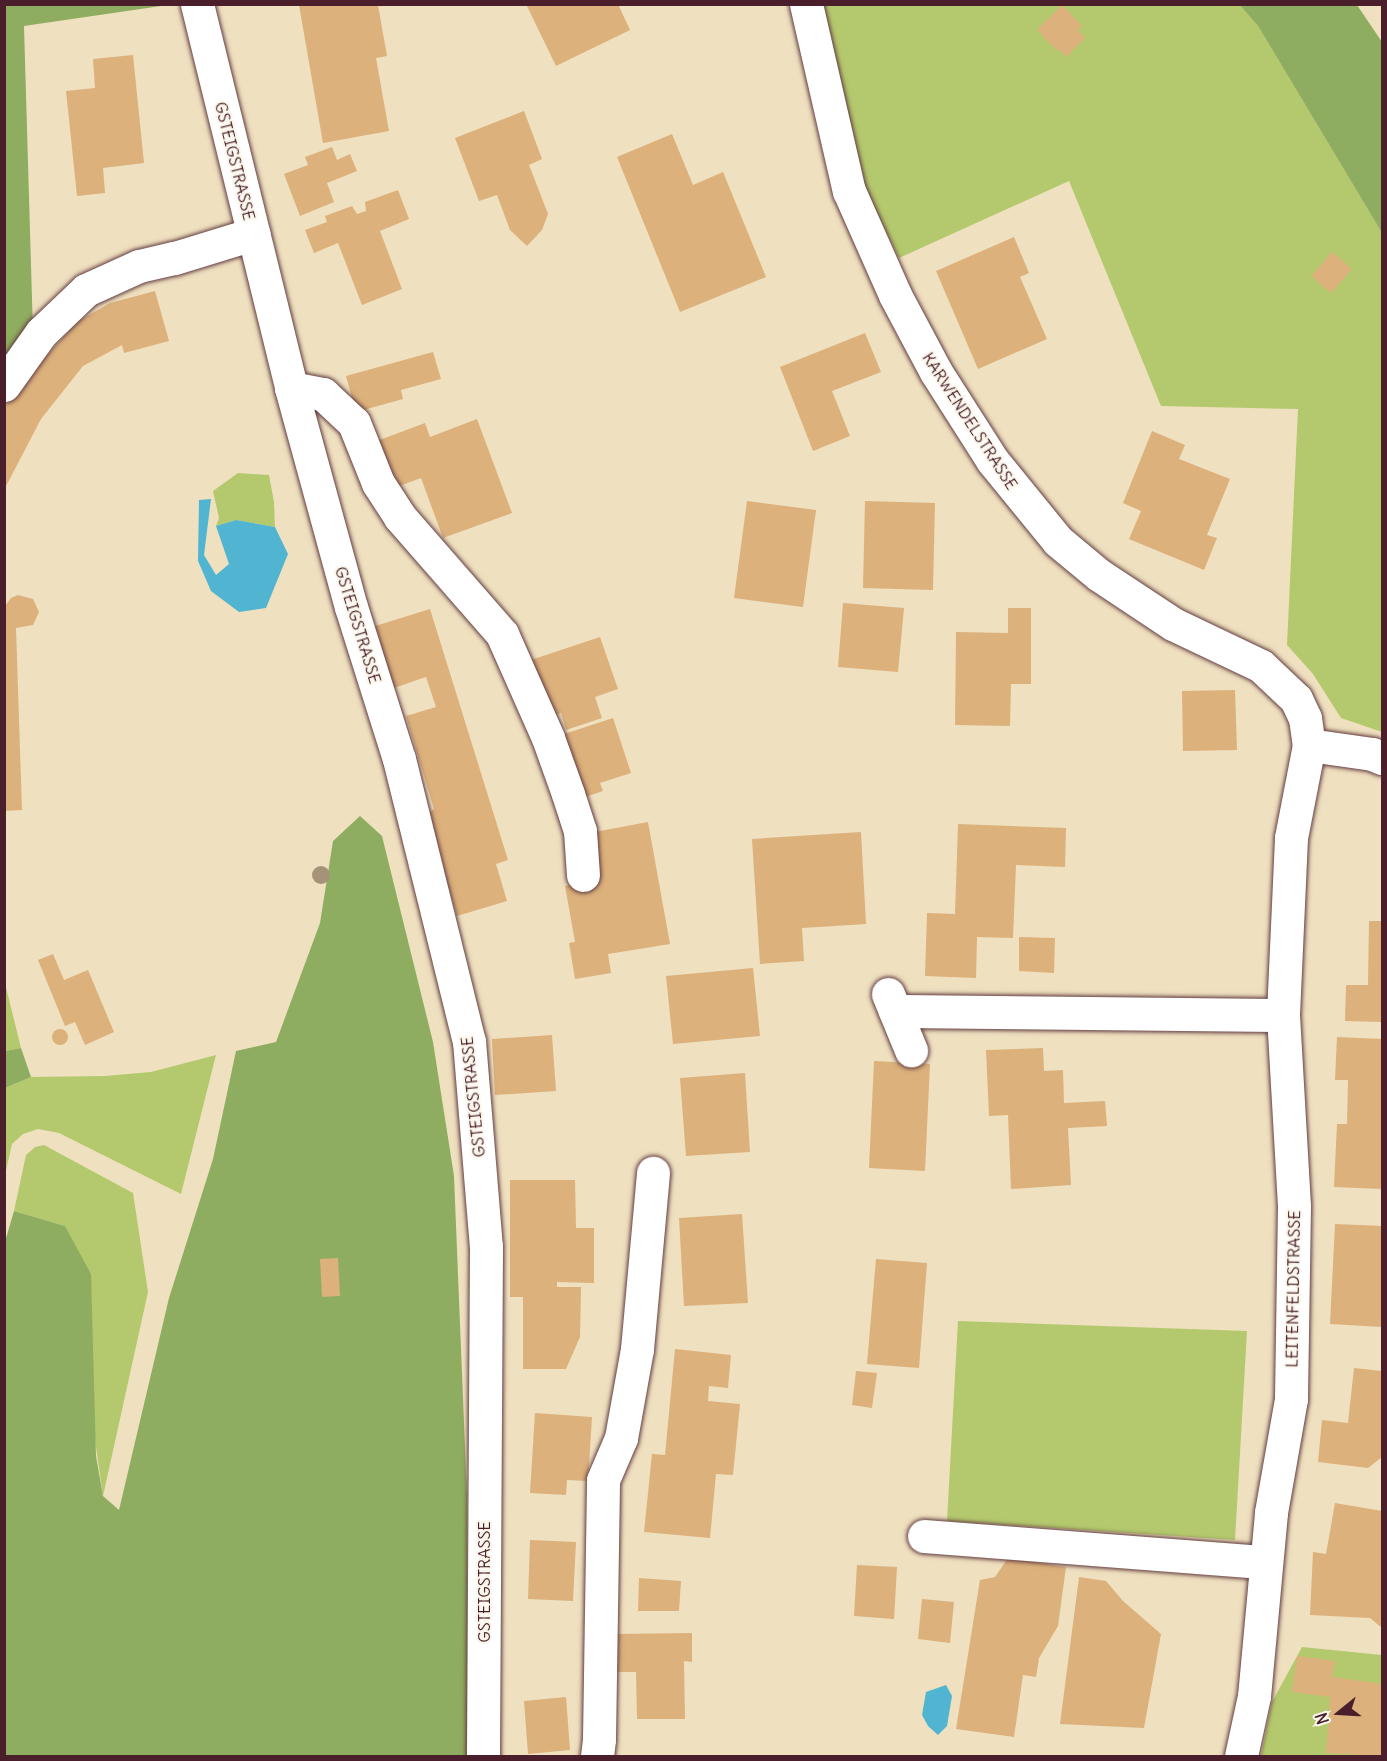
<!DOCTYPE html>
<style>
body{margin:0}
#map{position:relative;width:1387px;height:1761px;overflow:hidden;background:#efe0bf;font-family:Delius,sans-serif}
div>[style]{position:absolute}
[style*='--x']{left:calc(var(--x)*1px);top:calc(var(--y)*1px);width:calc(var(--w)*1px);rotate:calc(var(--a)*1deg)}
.green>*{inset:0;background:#b4c96d}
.forest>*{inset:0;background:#8fad60}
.water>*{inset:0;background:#51b4d0}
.building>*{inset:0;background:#dcb17c}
.round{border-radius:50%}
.roads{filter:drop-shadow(0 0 2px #633c41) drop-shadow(0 0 2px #633c41)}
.minor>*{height:33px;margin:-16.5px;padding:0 16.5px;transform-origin:16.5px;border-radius:16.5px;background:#fff}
.trees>*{width:18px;height:18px;margin:-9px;border-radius:50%;background:#a69279}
span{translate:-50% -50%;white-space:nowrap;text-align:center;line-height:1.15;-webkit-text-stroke:4.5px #fbf7ec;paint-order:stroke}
.street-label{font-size:16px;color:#4a1f2b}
.frame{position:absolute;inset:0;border:6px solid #4a1f2b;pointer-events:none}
.north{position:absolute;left:1309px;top:1683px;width:60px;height:60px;-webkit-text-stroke:4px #fbf7ec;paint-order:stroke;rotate:252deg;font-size:16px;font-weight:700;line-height:24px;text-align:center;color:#4a1f2b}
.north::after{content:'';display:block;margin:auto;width:21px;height:27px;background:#4a1f2b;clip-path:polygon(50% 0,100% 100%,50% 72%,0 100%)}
</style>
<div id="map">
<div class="green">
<i style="clip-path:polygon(1240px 4px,1258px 26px,1382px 233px,1382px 732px,1341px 718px,1313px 674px,1287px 645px,1298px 409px,1161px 406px,1069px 181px,899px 258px,864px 186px,815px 5px)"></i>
<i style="clip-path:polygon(238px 473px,269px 475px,274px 502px,275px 527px,236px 520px,216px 526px,219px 518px,213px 491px)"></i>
<i style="clip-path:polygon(4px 979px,21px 1048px,5px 1051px,4px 1051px)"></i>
<i style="clip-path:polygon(216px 1055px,181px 1194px,59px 1133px,38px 1129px,23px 1134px,12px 1144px,5px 1175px,5px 1088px,31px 1077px,105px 1076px,151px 1072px)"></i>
<i style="clip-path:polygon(44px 1145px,133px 1193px,148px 1292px,103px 1496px,65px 1226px,14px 1211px,26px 1155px,35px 1147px)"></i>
<i style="clip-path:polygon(958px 1321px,1247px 1331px,1235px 1540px,947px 1521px)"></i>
<i style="clip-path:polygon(1302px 1647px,1382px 1655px,1382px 1756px,1261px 1756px,1272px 1702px)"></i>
</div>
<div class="forest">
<i style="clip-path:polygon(5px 5px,168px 5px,24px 26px,33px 333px,5px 371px)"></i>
<i style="clip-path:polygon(1240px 5px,1357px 5px,1382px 42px,1382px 233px,1258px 26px)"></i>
<i style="clip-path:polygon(360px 816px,382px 836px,433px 1042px,454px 1176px,467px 1496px,468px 1756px,5px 1756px,4px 1245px,14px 1211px,65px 1226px,91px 1274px,96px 1456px,103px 1496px,119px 1510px,169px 1298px,213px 1159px,236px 1051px,276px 1042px,320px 923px,333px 841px)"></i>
<i style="clip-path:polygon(21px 1048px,31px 1077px,5px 1088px,5px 1051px)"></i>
</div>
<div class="water">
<i style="clip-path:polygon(211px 499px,204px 555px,216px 575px,229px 564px,216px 526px,236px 520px,275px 527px,288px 554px,266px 608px,239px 612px,211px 591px,198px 561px,199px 500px)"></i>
<i style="clip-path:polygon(946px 1685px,952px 1696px,947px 1726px,938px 1735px,928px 1726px,922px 1715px,926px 1692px)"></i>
</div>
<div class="building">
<i style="clip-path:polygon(526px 4px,618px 4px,630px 30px,556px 66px)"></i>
<i style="clip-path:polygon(299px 5px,378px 5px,387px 56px,376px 58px,389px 131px,323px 143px)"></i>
<i style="clip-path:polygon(1062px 5px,1082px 26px,1078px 30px,1085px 38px,1066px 57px,1059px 49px,1057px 51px,1037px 30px)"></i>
<i style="clip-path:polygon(133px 55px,144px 163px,103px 168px,105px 193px,77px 196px,66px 91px,95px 88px,93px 59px)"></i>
<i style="clip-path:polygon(524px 111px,542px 159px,529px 165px,548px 214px,542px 230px,527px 246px,510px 230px,497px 195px,479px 201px,455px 138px)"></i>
<i style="clip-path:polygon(672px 134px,693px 185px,723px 172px,766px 277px,680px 312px,617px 157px)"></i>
<i style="clip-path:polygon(332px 147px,337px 160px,350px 154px,357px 171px,327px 183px,334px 202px,300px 216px,284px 174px,308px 165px,305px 157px)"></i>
<i style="clip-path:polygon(398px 190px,409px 219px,380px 231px,402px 289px,362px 305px,338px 243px,314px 253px,305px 230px,327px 222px,325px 216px,352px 206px,357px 214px,366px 211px,365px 202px)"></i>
<i style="clip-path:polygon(1014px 237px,1029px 273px,1020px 277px,1047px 339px,978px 369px,936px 271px)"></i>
<i style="clip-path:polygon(1332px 252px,1352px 269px,1331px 293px,1311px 276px)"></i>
<i style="clip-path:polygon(155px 291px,169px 341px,124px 353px,122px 345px,83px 366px,41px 419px,4px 490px,4px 408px,24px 381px,77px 322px,110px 303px)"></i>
<i style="clip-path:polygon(865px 333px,881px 372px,832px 391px,850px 436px,813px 451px,780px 367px)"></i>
<i style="clip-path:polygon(433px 352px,441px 379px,401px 390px,403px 399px,356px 412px,346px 376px)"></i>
<i style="clip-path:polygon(477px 419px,512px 513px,443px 538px,421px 478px,394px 488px,377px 441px,425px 423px,430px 437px)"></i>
<i style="clip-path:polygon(1152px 431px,1185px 445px,1179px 459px,1230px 479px,1207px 535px,1217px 538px,1204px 570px,1129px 539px,1141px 511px,1123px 503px)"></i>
<i style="clip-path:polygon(747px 501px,816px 510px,803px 607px,734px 598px)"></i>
<i style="clip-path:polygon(865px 501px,935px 503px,933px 590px,863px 588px)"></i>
<i style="clip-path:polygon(18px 595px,33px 599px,39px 612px,33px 625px,16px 628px,22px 810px,4px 811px,4px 607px,11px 598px)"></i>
<i style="clip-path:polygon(843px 603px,904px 608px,898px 672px,838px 667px)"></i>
<i style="clip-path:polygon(1008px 608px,1031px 608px,1031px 684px,1011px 684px,1010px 726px,955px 725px,956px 632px,1008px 633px)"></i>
<i style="clip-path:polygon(430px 609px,508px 860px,496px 864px,507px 901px,457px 916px,426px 815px,434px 809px,406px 716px,436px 707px,426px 677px,391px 689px,372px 627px)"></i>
<i style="clip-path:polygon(600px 637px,618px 689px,595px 697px,602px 718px,566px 730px,561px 713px,547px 718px,528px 661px)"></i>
<i style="clip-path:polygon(1235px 690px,1237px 750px,1183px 751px,1182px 691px)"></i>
<i style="clip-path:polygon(613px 718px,631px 773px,600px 783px,603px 791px,576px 800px,555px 737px)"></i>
<i style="clip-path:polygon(648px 822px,670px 944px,608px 954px,611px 973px,575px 979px,569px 943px,575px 942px,565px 886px,592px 881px,584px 834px)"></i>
<i style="clip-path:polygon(958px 824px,1066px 828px,1065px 867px,1016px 865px,1013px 938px,977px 937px,976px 978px,925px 976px,927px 913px,955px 914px)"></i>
<i style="clip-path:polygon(861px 832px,866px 924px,802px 928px,804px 961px,760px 964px,752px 839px)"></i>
<i style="clip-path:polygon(1369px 921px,1382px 921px,1382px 1022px,1345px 1021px,1346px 985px,1368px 985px)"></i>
<i style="clip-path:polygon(1019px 937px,1055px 938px,1054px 973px,1019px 971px)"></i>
<i style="clip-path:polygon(53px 954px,64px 980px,88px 970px,114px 1032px,85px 1045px,75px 1022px,65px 1026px,38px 960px)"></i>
<i style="clip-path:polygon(753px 968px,760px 1036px,673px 1044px,666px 976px)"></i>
<i class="round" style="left:52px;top:1029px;width:16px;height:16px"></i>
<i style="clip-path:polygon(552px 1035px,556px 1091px,495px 1095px,492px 1039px)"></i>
<i style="clip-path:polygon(1337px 1037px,1382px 1039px,1382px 1189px,1334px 1187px,1337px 1124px,1347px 1124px,1348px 1080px,1335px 1080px)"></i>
<i style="clip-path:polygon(1043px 1048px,1044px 1071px,1063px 1070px,1064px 1103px,1105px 1101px,1107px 1126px,1068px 1128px,1071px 1185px,1011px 1189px,1008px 1115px,989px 1116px,986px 1050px)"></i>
<i style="clip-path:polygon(874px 1061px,930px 1064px,925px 1171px,869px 1168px)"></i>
<i style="clip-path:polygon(745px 1073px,750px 1152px,686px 1156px,680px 1078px)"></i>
<i style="clip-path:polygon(510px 1180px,575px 1180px,576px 1228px,594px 1228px,594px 1283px,557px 1282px,557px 1287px,581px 1287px,580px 1337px,566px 1369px,523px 1369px,523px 1297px,510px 1297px)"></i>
<i style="clip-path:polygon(742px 1214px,748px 1303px,684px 1306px,679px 1218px)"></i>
<i style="clip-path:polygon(1335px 1224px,1382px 1226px,1382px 1327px,1330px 1324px)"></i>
<i style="clip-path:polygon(338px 1258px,340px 1296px,322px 1297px,320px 1259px)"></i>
<i style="clip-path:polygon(876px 1259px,927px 1263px,919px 1368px,867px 1364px)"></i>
<i style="clip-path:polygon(675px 1349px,731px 1355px,728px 1388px,709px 1386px,708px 1401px,740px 1404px,733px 1475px,716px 1474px,710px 1538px,644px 1532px,652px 1454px,665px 1455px)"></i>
<i style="clip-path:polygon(1354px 1368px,1382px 1371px,1382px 1457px,1368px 1468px,1318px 1462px,1322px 1420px,1348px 1423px)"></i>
<i style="clip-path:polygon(856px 1371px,877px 1373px,872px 1408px,852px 1405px)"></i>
<i style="clip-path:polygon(535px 1413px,592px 1417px,588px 1481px,567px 1480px,566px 1495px,530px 1493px)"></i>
<i style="clip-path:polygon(1335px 1503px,1382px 1511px,1382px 1628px,1370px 1618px,1310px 1615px,1313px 1552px,1326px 1554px)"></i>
<i style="clip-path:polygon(530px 1540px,576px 1542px,573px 1601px,528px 1599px)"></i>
<i style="clip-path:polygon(1008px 1558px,1066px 1567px,1058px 1626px,1039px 1658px,1036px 1677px,1023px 1675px,1014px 1737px,956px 1729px,980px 1580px,995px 1577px)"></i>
<i style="clip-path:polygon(857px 1565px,897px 1567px,894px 1619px,854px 1616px)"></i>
<i style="clip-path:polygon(1079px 1577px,1106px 1581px,1123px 1601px,1161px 1634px,1144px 1728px,1060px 1724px)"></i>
<i style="clip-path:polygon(639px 1578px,681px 1581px,679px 1611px,638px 1611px)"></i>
<i style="clip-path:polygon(922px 1599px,954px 1602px,950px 1643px,918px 1639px)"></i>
<i style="clip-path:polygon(692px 1633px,692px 1662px,684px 1661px,685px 1719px,637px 1719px,636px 1672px,615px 1672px,614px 1634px)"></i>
<i style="clip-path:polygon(1297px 1656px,1335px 1661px,1332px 1677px,1382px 1684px,1382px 1756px,1326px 1753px,1330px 1697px,1292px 1692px)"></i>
<i style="clip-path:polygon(566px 1697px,570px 1750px,528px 1754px,524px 1701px)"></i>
</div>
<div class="roads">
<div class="minor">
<i style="--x:197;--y:4;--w:395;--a:76.2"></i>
<i style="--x:291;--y:388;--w:227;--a:74.7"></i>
<i style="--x:351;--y:607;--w:159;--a:72.5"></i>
<i style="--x:399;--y:759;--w:291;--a:76.1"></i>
<i style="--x:469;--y:1041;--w:206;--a:85.3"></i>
<i style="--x:486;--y:1246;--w:510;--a:90.34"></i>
<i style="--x:806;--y:4;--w:192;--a:77.1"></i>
<i style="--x:849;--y:191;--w:114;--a:66.1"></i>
<i style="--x:895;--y:295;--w:87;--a:62"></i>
<i style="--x:936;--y:372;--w:104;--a:57.5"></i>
<i style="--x:992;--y:460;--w:104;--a:50.8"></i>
<i style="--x:1058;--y:541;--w:53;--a:39.7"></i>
<i style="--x:1099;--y:575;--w:89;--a:33.5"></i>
<i style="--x:1173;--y:624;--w:98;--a:25.5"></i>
<i style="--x:1261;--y:666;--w:48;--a:43.3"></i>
<i style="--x:1296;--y:699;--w:21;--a:65"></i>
<i style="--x:1305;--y:718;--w:27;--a:82"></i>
<i style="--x:1309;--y:745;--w:95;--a:101"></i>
<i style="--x:1291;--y:838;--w:177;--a:92.6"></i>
<i style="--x:1283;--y:1015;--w:191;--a:86.7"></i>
<i style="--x:1294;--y:1206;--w:193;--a:90.9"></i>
<i style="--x:1291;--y:1399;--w:116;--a:100"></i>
<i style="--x:1271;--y:1513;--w:184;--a:95.3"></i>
<i style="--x:1254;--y:1696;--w:61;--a:102.2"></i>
<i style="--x:4;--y:385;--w:64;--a:-54.6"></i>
<i style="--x:41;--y:333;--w:62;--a:-43.7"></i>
<i style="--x:86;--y:290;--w:58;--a:-24.4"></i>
<i style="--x:139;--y:266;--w:37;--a:-13"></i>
<i style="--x:175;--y:258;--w:82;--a:-17.1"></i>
<i style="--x:291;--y:388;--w:33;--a:11"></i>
<i style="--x:323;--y:394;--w:42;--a:43.1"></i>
<i style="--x:354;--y:423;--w:65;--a:68.2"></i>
<i style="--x:378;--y:483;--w:40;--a:57.1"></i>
<i style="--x:400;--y:517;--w:155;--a:48.9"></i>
<i style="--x:502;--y:634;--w:114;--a:66.1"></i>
<i style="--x:548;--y:738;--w:59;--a:70.3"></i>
<i style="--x:568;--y:794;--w:39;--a:72"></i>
<i style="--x:580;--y:831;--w:44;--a:86.1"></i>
<i style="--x:1309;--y:745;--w:64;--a:8.1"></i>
<i style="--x:1372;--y:754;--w:11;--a:22"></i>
<i style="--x:888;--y:994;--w:61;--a:67.7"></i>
<i style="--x:895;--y:1011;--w:388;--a:0.6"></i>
<i style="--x:924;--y:1536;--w:342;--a:4.4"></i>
<i style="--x:597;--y:1756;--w:17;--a:-83"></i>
<i style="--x:599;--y:1739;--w:259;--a:-89.1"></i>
<i style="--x:603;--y:1480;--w:46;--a:-66.8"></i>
<i style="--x:621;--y:1438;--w:90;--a:-79.8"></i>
<i style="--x:637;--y:1349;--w:177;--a:-84.8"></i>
</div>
</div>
<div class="trees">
<i style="left:321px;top:875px"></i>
</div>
<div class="street-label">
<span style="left:235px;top:161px;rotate:76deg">GSTEIGSTRASSE</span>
<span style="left:970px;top:421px;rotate:57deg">KARWENDELSTRASSE</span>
<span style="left:358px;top:625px;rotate:73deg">GSTEIGSTRASSE</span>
<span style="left:473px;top:1097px;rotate:-96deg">GSTEIGSTRASSE</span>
<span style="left:1293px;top:1289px;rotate:-89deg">LEITENFELDSTRASSE</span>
<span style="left:484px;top:1582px;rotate:-90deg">GSTEIGSTRASSE</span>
</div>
<div class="frame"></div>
<div class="north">N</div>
</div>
